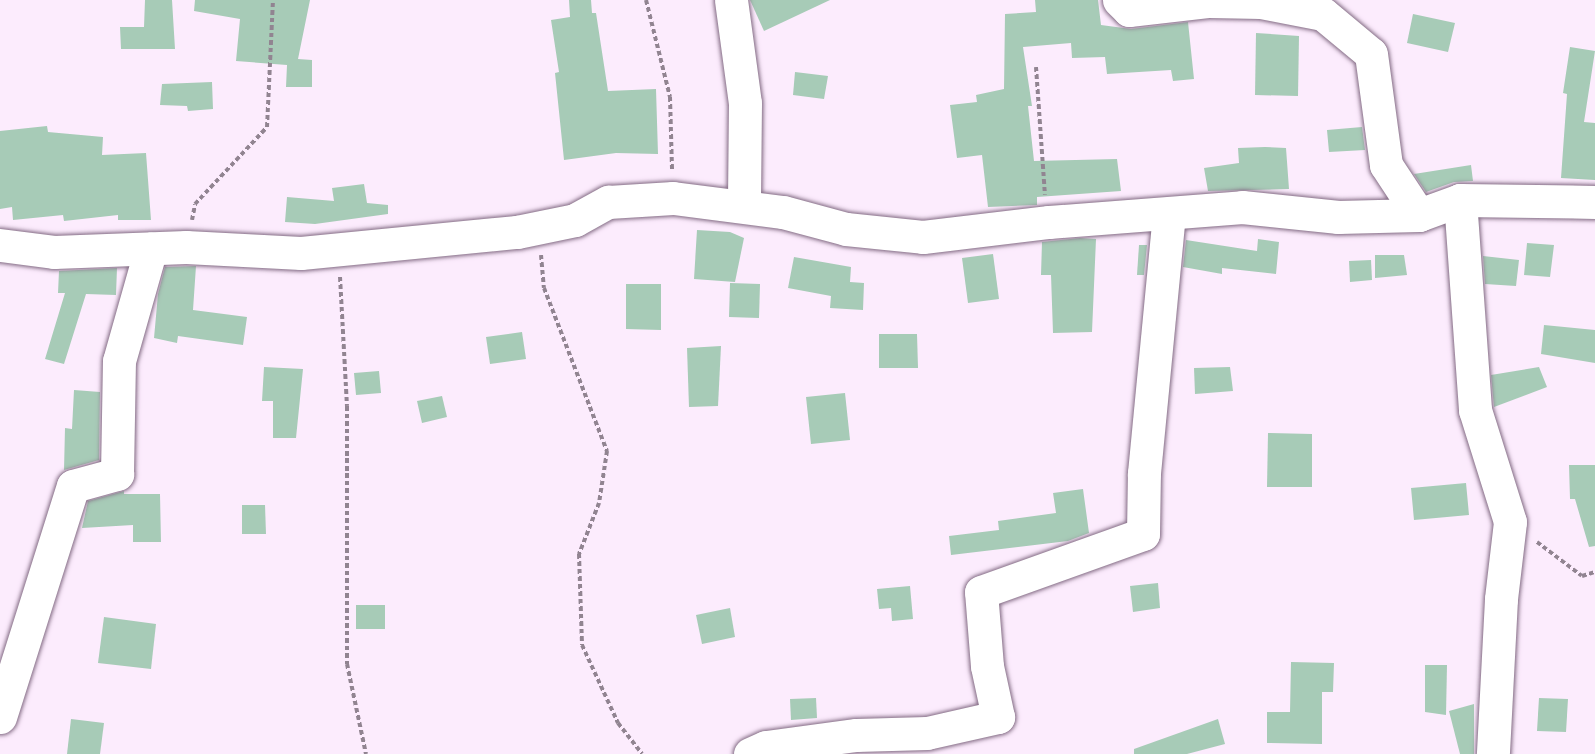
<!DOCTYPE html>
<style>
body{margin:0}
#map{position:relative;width:1595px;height:754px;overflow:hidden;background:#fcecfd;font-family:Overpass,sans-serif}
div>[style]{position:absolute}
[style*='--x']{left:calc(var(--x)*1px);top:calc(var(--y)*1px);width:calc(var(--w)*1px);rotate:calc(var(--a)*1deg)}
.building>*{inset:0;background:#a7cbb7}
.path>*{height:4px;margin-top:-2px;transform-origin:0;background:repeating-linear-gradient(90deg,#918491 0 4.5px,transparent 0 7.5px)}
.roads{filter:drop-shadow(0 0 2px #836b84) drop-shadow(0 0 2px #836b84)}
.minor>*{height:33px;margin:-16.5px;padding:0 16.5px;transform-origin:16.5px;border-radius:16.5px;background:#fff}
span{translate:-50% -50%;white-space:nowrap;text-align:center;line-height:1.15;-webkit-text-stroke:4.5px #fcecfd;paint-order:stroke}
</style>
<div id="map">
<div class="building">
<i style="clip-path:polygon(145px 0,172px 0,175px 49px,121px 49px,120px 27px,144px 27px)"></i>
<i style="clip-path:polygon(195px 0,310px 0,298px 59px,312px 60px,312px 87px,286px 87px,287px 65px,236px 61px,240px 19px,194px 11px)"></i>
<i style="clip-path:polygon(569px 0,591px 0,592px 13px,596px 13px,608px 91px,656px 89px,658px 154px,616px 153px,564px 160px,555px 73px,559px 72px,551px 20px,570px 17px)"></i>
<i style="clip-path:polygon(750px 0,830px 0,764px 31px)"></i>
<i style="clip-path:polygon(1035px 0,1098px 0,1101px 25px,1131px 29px,1188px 22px,1194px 79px,1173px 81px,1171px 70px,1107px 74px,1105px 57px,1072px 58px,1071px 43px,1023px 47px,1032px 106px,1028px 106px,1034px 161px,1117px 159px,1121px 191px,1037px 197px,1037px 205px,988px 207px,982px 155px,957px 158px,950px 105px,977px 102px,976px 95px,1004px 89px,1005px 14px,1036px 12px)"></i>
<i style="clip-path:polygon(1413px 14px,1455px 23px,1448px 52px,1407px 43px)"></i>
<i style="clip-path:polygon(1256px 33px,1299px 36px,1298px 96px,1255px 95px)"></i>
<i style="clip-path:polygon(1570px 47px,1595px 51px,1584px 122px,1595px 123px,1595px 180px,1561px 178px,1567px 94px,1563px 93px)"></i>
<i style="clip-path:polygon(795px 72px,828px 76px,824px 99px,793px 95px)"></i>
<i style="clip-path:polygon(212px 82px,213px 109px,188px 111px,187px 106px,160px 105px,162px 84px)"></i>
<i style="clip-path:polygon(47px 126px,48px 132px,103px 137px,102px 155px,146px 153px,151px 220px,118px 220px,118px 215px,64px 221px,63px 215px,13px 220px,12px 207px,0 209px,0 131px)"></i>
<i style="clip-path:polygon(1362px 127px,1365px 150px,1329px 152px,1327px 130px)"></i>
<i style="clip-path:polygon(1265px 147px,1286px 148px,1289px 189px,1208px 191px,1204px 168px,1239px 163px,1238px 148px)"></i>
<i style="clip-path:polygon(1471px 165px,1473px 181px,1454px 182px,1426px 192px,1414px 174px)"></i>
<i style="clip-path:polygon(364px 184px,367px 203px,388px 205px,388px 214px,315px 224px,285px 222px,287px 197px,334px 201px,332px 188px)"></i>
<i style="clip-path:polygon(697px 230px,730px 232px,744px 238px,735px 282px,694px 279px)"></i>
<i style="clip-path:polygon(1080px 238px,1096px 239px,1092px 332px,1053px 333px,1051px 275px,1041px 275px,1042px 242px)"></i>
<i style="clip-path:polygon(1258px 239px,1279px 242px,1276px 274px,1222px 268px,1222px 274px,1183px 267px,1186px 240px,1257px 251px)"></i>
<i style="clip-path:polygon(1527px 243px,1554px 245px,1550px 277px,1524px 275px)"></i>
<i style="clip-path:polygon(1139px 245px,1147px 245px,1144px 275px,1137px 275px)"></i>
<i style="clip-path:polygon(993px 254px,999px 299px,968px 303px,962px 258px)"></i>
<i style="clip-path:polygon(1375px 255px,1404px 255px,1407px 275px,1375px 278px)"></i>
<i style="clip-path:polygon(1483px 256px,1519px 260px,1516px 286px,1485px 284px)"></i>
<i style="clip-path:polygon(794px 257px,851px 267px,850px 282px,864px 283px,863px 310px,830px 308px,831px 296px,788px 288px)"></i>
<i style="clip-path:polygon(1371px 260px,1372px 280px,1350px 282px,1349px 261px)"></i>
<i style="clip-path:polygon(196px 266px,193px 310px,247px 317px,243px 345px,178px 336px,177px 343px,154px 338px,158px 294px,165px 267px)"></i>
<i style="clip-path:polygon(117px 268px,116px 295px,86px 294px,64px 364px,45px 359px,65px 293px,58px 293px,59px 271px)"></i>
<i style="clip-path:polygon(730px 283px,760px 284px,759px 318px,729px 317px)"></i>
<i style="clip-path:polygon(626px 284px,661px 284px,661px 330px,626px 329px)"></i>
<i style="clip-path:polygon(1544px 325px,1595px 330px,1595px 363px,1541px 354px)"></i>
<i style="clip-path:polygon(522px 332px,526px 359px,490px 364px,486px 337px)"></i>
<i style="clip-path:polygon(879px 334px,917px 334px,918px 368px,879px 368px)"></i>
<i style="clip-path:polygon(721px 346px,718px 406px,689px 407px,687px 348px)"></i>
<i style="clip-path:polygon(264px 367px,303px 369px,296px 438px,273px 438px,273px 401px,262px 401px)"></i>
<i style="clip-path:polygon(1230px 367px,1233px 391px,1195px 394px,1194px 368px)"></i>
<i style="clip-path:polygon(1539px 367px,1547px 387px,1494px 407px,1491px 375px)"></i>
<i style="clip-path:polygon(379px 371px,381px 393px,356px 395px,354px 373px)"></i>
<i style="clip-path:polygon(74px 390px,100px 392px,99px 460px,64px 470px,65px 428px,72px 429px)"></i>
<i style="clip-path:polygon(845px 393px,850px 440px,811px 444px,806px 397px)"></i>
<i style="clip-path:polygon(442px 396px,447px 417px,422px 423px,417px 401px)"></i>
<i style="clip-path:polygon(1268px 433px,1312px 434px,1312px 487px,1267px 487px)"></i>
<i style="clip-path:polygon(1569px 465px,1595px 465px,1595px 546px,1589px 547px,1575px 499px,1570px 499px)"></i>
<i style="clip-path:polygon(1466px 483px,1469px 515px,1414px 520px,1411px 488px)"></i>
<i style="clip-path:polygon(1083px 489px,1089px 533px,1068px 541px,951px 555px,949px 536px,999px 530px,998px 521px,1056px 513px,1053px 493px)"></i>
<i style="clip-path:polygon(124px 491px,124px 494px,160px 494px,161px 542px,133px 542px,133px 525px,82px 528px,88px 501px)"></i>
<i style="clip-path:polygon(242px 505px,265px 505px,266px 534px,242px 534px)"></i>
<i style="clip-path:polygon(1158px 583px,1160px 608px,1133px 612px,1130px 586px)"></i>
<i style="clip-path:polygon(910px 586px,913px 619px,892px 621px,891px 608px,879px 609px,877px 589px)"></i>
<i style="clip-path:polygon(356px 605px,385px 605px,385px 629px,356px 629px)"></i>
<i style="clip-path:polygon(730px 608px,735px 637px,702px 644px,696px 615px)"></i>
<i style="clip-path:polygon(104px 617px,156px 624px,151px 669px,98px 663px)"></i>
<i style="clip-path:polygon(1291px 662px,1334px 663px,1333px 692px,1322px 692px,1322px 744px,1267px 743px,1267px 712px,1290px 712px)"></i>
<i style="clip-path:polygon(1425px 665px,1447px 665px,1446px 715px,1425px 712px)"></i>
<i style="clip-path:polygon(816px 698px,817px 718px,791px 720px,790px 699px)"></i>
<i style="clip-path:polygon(1539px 698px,1568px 699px,1566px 732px,1537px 731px)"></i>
<i style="clip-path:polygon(1474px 704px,1474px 754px,1460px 754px,1449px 711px)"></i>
<i style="clip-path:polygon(71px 719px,104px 723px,100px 754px,67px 754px)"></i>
<i style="clip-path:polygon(1218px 719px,1225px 744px,1187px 754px,1134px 754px,1134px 749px)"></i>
</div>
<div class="path">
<i style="--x:646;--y:0;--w:100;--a:76.1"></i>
<i style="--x:670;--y:97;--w:73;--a:88.4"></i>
<i style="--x:1036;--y:67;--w:128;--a:86"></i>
<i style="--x:192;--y:220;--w:16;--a:-79"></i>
<i style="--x:195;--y:204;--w:105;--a:-46.9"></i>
<i style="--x:267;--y:127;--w:127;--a:-87.3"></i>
<i style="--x:541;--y:255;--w:33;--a:85"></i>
<i style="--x:544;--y:288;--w:175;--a:68.9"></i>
<i style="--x:607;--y:451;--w:53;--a:98.7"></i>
<i style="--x:599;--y:503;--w:55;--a:111.4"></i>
<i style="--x:579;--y:554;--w:91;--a:88.1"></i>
<i style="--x:582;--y:645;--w:86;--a:65.2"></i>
<i style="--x:618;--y:723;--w:39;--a:52"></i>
<i style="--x:340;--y:277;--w:129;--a:86.9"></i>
<i style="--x:347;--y:406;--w:258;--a:90"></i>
<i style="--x:347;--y:664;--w:92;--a:78.1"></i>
<i style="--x:1537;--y:542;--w:56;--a:37.1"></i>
<i style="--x:1582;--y:576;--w:14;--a:-17"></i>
</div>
<div class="roads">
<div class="minor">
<i style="--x:731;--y:0;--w:104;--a:82.3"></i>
<i style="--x:745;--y:103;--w:103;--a:90.6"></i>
<i style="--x:1119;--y:0;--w:14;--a:45"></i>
<i style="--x:1129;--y:10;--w:81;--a:-6.4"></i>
<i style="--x:1209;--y:1;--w:52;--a:1.1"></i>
<i style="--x:1261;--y:2;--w:63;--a:11"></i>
<i style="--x:1323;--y:14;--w:62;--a:39.8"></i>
<i style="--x:1371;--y:54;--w:112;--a:82.3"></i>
<i style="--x:1386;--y:165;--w:60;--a:56.6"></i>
<i style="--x:1460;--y:200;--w:211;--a:85.9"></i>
<i style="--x:1475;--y:410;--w:117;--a:72.6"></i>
<i style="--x:1510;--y:522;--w:78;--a:96.7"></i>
<i style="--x:1501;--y:599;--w:155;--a:93"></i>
<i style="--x:0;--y:245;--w:54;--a:7.4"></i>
<i style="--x:54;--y:252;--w:132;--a:-2.2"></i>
<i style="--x:186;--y:247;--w:115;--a:3"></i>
<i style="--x:301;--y:253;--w:217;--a:-5.6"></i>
<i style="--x:517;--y:232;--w:59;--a:-11.7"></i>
<i style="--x:575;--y:220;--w:38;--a:-29"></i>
<i style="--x:608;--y:202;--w:65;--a:-3.5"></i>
<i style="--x:673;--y:198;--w:111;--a:7.3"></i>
<i style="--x:783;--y:212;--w:65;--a:15.1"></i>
<i style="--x:846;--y:229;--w:77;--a:5.9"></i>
<i style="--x:923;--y:237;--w:127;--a:-6.8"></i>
<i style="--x:1049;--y:222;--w:194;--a:-4.4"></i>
<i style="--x:1242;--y:207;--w:97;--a:5.9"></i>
<i style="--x:1338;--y:217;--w:81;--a:-1.4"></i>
<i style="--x:1419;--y:215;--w:44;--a:-20.1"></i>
<i style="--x:1460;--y:200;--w:135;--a:0.8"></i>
<i style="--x:0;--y:717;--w:242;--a:-72.5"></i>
<i style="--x:73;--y:486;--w:46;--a:-15.3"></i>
<i style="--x:117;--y:474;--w:113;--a:-89"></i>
<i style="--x:119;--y:361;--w:117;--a:-74.2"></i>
<i style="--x:750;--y:754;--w:17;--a:-24"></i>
<i style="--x:766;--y:747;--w:91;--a:-7.6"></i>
<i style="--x:856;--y:735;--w:71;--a:-1.6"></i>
<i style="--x:927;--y:733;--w:73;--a:-12.7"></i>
<i style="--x:998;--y:717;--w:52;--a:-102.2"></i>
<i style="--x:987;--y:666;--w:74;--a:-94.6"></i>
<i style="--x:981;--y:592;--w:172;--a:-19.7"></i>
<i style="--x:1143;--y:534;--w:61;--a:-89.1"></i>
<i style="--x:1144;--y:473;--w:260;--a:-84.5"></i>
</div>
</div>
</div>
